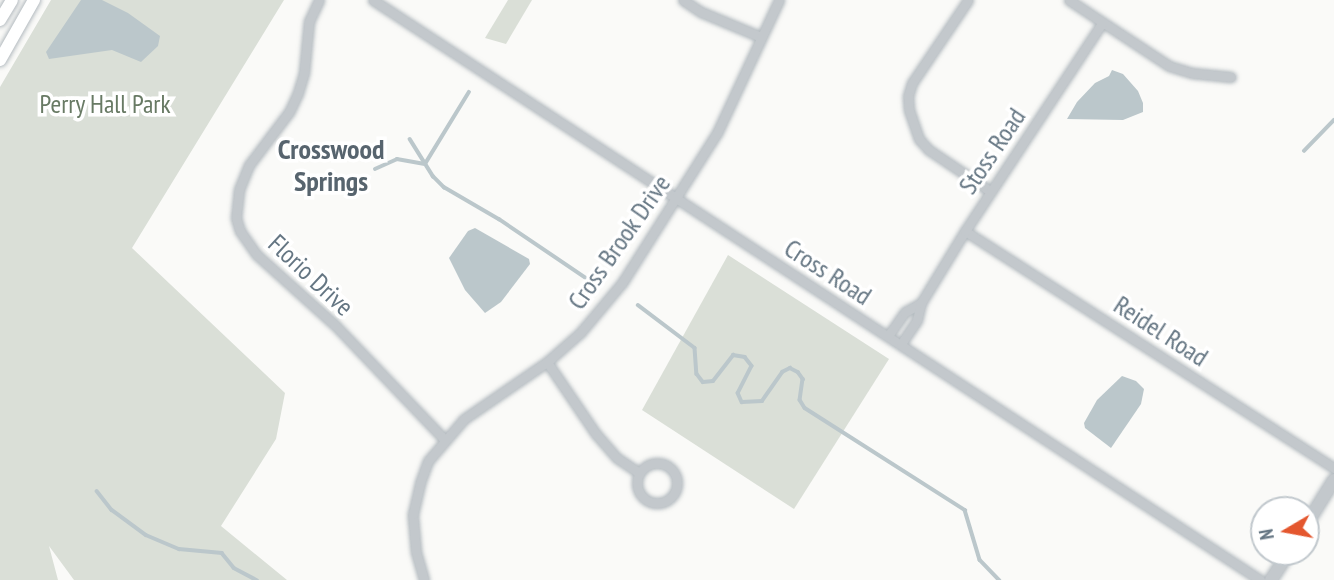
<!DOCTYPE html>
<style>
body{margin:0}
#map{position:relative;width:1334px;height:580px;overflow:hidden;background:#fafaf8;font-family:"PT Sans Narrow",sans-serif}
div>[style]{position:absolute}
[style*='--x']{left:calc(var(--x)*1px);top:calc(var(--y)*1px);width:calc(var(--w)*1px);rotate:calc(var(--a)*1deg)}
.green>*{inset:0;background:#dadfd7}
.water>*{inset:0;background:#bbc7cb}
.stream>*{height:3.5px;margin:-1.75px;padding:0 1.75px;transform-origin:1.75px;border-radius:1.75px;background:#bbc7cb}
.roads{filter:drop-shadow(0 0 2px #b3babf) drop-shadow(0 0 2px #b3babf)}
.minor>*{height:9px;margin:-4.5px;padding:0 4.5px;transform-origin:4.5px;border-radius:4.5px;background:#c3c8cc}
.minor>.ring{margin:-4.5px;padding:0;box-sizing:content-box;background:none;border:9px solid #c3c8cc;border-radius:50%}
.tertiary>*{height:12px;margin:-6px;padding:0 6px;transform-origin:6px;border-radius:6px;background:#c3c8cc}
.secondary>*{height:12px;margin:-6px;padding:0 6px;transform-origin:6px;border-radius:6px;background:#fff}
span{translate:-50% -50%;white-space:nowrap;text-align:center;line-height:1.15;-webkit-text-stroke:7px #fff;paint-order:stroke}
.park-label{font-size:26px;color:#687a64}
.street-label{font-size:26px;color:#657683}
.neighbourhood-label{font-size:28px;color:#57646e;font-weight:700}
.north{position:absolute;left:1250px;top:496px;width:70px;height:70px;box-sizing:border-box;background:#fff;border:2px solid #c1c8cd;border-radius:50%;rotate:260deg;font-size:19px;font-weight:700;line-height:28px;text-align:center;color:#657683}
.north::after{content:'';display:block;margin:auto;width:24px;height:32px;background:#e4572e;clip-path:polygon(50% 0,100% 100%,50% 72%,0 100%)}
</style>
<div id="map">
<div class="green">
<i style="clip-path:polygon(51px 0,284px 0,132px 248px,285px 393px,276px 439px,221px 526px,287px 580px,74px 580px,49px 546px,58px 580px,0 580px,0 87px)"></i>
<i style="clip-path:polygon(508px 0,532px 0,506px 44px,485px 38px)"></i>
<i style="clip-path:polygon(728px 255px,889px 359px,794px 509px,642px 410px)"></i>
</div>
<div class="water">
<i style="clip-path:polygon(81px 0,102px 0,128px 13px,160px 36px,158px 46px,141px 62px,112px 50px,49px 59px,46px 52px)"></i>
<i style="clip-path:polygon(1112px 70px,1123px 74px,1138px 91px,1143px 103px,1143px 112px,1123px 120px,1067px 119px,1077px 102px,1095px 83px,1109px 76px)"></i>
<i style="clip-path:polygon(475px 228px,529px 259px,530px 264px,501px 302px,485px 313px,465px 290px,449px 258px,468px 231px)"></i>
<i style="clip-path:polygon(1122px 376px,1136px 381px,1144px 389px,1141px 404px,1111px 448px,1085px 428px,1084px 423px,1097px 400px)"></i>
</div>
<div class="stream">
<i style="--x:410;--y:139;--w:44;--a:58.1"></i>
<i style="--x:433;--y:176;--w:16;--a:45"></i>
<i style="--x:444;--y:187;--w:64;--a:30.2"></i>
<i style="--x:499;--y:219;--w:109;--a:34.1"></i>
<i style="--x:1304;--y:151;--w:43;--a:-45.9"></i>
<i style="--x:425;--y:164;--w:84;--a:-58.6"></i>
<i style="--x:375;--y:169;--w:24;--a:-24"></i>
<i style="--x:397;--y:159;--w:28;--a:10"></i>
<i style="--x:638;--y:305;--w:71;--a:37"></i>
<i style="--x:695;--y:348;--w:26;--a:86"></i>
<i style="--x:697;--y:374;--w:10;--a:53"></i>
<i style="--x:703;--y:382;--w:10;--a:-6"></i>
<i style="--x:713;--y:381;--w:33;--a:-52"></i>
<i style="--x:733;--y:355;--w:12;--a:9"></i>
<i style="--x:745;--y:357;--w:11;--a:52"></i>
<i style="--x:752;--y:366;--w:30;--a:117"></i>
<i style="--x:738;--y:393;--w:10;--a:66"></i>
<i style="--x:742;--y:402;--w:20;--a:-3"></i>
<i style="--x:762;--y:401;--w:35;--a:-55"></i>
<i style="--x:782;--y:372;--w:9;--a:-27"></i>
<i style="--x:790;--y:368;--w:9;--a:27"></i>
<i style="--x:798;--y:372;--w:9;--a:54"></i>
<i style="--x:803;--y:379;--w:21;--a:98"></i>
<i style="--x:800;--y:400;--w:9;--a:58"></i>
<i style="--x:805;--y:408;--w:190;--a:32.5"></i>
<i style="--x:965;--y:510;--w:52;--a:73.3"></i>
<i style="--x:980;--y:560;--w:28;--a:46"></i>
<i style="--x:97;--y:491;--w:24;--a:52"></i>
<i style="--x:112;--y:510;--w:42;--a:36.3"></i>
<i style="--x:146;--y:535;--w:36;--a:23"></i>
<i style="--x:179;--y:549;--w:43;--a:5.3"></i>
<i style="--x:222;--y:553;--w:19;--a:51"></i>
<i style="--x:234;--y:568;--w:26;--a:28"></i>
</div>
<div class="roads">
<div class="minor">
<i style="--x:319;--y:0;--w:23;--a:115"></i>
<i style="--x:309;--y:21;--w:52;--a:95.5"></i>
<i style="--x:304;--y:73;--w:21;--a:107"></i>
<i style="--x:298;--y:93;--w:21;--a:115"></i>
<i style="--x:289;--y:112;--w:66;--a:127"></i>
<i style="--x:249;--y:165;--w:27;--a:112"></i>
<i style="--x:239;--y:190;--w:28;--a:96"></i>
<i style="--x:236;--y:218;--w:14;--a:73"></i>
<i style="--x:240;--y:231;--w:29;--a:55"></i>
<i style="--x:257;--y:255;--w:103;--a:41.9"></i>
<i style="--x:334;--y:324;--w:159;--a:46.3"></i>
<i style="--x:373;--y:0;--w:1060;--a:33.18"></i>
<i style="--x:683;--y:0;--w:22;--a:34"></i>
<i style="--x:701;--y:12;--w:65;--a:22.6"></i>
<i style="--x:968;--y:0;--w:100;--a:124"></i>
<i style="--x:912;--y:83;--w:14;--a:107"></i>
<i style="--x:908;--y:96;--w:14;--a:86"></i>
<i style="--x:909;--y:110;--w:31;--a:71"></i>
<i style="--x:919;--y:139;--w:15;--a:48"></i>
<i style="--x:929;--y:150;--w:73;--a:33.9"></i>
<i style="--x:1069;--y:0;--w:120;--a:33.4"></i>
<i style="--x:1169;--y:66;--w:24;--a:17"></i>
<i style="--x:1192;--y:73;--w:39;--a:6"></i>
<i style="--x:965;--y:231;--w:439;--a:32.7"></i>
<i style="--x:888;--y:336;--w:29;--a:-55"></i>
<i style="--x:905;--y:312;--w:18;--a:-29"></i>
<i style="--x:901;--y:344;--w:29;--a:-56"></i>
<i style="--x:917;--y:320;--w:17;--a:-77"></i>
<i style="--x:921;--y:303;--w:84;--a:-58.6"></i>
<i style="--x:965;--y:231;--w:249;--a:-56.6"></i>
<i style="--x:547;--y:362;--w:87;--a:55.8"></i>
<i style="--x:596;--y:434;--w:32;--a:49"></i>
<i style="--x:617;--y:458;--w:27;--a:34"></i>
<i class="ring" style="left:637px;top:463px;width:31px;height:31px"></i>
<i style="--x:424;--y:580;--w:29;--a:-106"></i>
<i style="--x:416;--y:552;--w:38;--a:-95"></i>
<i style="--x:413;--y:514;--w:32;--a:-77"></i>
<i style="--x:420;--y:483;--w:23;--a:-70"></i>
<i style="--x:428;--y:461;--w:55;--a:-49.4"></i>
<i style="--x:464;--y:419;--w:101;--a:-34.5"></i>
<i style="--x:547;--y:362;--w:44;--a:-41.3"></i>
<i style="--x:580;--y:333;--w:65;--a:-50"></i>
<i style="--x:622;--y:283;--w:178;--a:-57.7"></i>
<i style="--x:717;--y:133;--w:147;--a:-65"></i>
</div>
<div class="tertiary">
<i style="--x:1306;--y:525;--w:53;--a:-58.1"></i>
<i style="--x:1271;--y:580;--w:33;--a:-57"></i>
</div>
<div class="secondary">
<i style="--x:0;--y:20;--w:23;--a:-59"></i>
<i style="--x:0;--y:60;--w:69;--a:-60.5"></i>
</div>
</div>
<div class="park-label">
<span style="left:105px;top:104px">Perry Hall Park</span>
</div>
<div class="street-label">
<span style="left:992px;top:151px;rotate:-56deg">Stoss Road</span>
<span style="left:619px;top:242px;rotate:-55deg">Cross Brook Drive</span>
<span style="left:828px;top:272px;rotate:33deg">Cross Road</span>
<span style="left:311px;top:275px;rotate:43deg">Florio Drive</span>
<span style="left:1161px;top:331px;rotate:33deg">Reidel Road</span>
</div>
<div class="neighbourhood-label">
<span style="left:331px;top:165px">Crosswood<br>Springs</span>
</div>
<div class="north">N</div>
</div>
